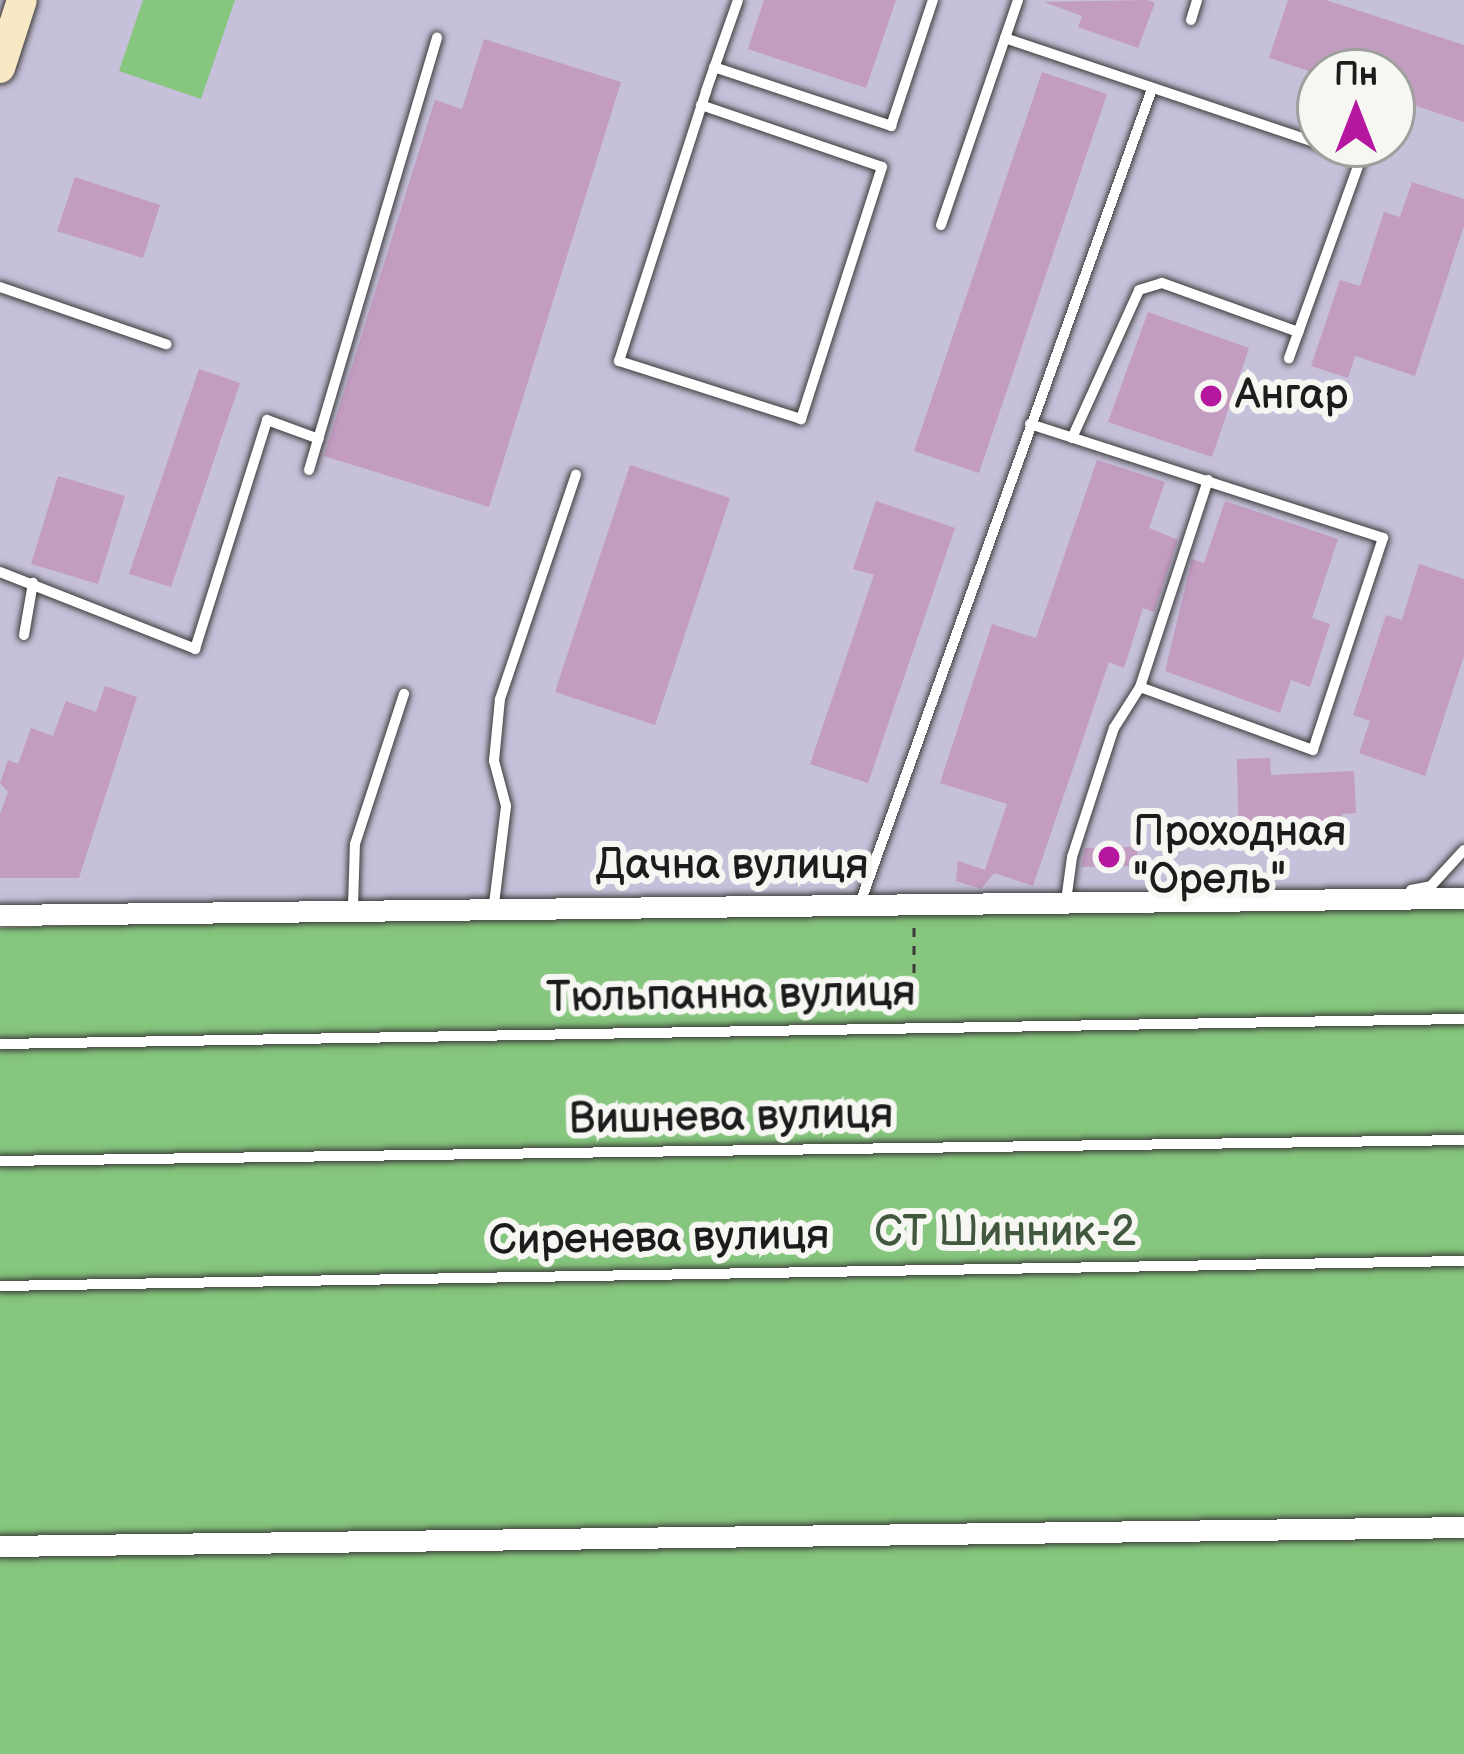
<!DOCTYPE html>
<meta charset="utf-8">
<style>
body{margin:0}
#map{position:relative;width:1464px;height:1754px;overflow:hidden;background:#f2ecdb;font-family:"Balsamiq Sans",sans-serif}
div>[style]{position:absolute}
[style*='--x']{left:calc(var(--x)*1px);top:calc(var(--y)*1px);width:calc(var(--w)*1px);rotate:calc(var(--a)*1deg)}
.industrial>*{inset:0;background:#c6c0da}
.green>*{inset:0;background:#86c67e}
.building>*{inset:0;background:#c39cc2}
.path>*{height:3px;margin-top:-1.5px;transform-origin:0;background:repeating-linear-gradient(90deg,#3c3b39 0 9px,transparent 0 18px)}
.roads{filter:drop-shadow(0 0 3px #3c3b39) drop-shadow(0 0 3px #3c3b39)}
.lane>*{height:10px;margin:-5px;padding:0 5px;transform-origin:5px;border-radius:5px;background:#fff}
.street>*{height:21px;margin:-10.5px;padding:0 10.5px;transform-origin:10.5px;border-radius:10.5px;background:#fff}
.secondary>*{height:30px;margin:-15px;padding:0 15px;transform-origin:15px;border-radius:15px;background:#f8e8c3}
.dots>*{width:33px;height:33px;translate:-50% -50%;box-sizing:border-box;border:6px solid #f6f6f2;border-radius:50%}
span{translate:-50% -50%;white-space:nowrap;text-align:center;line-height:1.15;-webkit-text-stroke:12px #f6f6f2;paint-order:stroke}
.poi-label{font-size:42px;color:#1c1c1c}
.left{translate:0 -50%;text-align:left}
.street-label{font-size:42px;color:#1c1c1c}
.park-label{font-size:42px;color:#41583e}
.north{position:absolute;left:1296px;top:48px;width:120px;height:120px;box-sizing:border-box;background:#f6f6f2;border:3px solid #9f9f9c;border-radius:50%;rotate:0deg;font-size:33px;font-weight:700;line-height:48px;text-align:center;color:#1c1c1c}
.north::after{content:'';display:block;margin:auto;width:42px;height:54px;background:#b5179e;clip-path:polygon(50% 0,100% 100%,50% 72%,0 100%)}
</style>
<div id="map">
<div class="industrial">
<i style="clip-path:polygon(evenodd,0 0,1464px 0,1464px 897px,0 922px,0 0,1320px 72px,1392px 72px,1392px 144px,1320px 144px,1320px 72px)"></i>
</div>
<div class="green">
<i style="clip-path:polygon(143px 0,235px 0,201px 99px,119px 71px)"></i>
<i style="clip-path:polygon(1464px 902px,1464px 1754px,0 1754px,0 928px,301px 917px)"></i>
</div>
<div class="building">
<i style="clip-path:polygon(764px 0,896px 0,866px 88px,748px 49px)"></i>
<i style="clip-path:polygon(1147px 0,1155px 3px,1138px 48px,1078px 27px,1082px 16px,1044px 2px)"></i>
<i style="clip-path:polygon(1288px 0,1326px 0,1464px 45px,1464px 122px,1392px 98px,1392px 72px,1312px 72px,1269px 58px)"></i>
<i style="clip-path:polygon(484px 39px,621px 82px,489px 507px,324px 456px,435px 100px,462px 109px)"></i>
<i style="clip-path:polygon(1042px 72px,1107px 94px,979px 473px,914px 451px)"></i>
<i style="clip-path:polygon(75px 177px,160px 205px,143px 258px,57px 231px)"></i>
<i style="clip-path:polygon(1412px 182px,1464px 199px,1464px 226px,1415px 376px,1355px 356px,1348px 378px,1311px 366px,1340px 280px,1360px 286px,1384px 212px,1400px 217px)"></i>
<i style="clip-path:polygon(1148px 312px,1249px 348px,1212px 457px,1108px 422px)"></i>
<i style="clip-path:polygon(199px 369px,240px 383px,171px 587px,129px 574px)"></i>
<i style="clip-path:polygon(1097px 460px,1165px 482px,1149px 528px,1178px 540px,1154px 612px,1143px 608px,1124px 668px,1109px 662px,1033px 886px,994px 873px,981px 889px,956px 881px,958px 861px,985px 870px,1007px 804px,940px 783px,992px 624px,1036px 638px)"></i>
<i style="clip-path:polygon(630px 465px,730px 498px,655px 725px,555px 692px)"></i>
<i style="clip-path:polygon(58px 476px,125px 496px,98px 584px,31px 564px)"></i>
<i style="clip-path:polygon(876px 501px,955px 528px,868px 783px,810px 764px,874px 575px,853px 569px)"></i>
<i style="clip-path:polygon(1225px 501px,1338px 539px,1312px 618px,1330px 624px,1310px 687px,1291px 680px,1280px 713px,1165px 671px,1192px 559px,1204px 563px)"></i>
<i style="clip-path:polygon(1419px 564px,1464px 579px,1464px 656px,1425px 776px,1359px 753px,1370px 721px,1353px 715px,1386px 615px,1402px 620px)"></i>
<i style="clip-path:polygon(105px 686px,137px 697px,79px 878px,0 878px,0 814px,8px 792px,0 783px,8px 760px,18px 764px,31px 728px,53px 736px,66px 701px,96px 712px)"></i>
<i style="clip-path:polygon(1270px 758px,1271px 775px,1354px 771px,1356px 813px,1342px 814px,1343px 847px,1239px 851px,1237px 759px)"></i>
<i style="clip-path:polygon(1137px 847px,1138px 866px,1081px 867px,1085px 848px)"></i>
</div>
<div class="path">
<i style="--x:914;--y:927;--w:86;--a:90"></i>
</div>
<div class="roads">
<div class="lane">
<i style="--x:1191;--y:20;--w:21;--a:-73"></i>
<i style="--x:1005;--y:38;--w:376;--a:18.6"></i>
<i style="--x:1361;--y:158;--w:213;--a:109.8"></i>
<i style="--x:714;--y:67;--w:187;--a:18.4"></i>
<i style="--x:891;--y:126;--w:133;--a:-71.6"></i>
<i style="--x:701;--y:105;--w:191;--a:18.9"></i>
<i style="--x:882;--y:167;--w:265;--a:107.8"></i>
<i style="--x:801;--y:419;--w:191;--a:-162.3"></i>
<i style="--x:619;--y:361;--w:284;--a:-72.1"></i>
<i style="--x:706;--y:91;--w:96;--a:-70.6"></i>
<i style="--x:941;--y:225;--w:238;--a:-71.1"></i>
<i style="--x:0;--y:287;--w:176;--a:19"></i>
<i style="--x:1030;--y:424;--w:371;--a:17.9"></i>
<i style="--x:1383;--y:538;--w:223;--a:108.3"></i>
<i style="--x:1313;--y:750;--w:184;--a:-160"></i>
<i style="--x:1072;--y:438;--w:162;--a:-65.6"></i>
<i style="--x:1139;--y:290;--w:24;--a:-17"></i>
<i style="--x:1162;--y:283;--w:145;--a:19.8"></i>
<i style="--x:309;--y:470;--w:451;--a:-73.5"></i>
<i style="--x:0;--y:572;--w:210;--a:21.5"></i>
<i style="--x:195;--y:649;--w:240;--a:-72.5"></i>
<i style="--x:267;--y:420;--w:55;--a:20.1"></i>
<i style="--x:24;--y:635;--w:53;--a:-80.2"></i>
<i style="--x:1411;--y:890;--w:20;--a:-11"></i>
<i style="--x:1431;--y:886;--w:49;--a:-47.5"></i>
<i style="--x:1066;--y:901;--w:44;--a:-82.2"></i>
<i style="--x:1072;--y:857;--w:136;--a:-72"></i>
<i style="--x:1114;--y:728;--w:49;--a:-57.6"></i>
<i style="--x:1140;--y:687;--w:218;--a:-71.8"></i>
<i style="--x:494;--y:904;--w:99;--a:-83"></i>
<i style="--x:506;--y:806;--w:47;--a:-104.9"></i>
<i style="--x:494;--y:761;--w:62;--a:-84.5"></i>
<i style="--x:500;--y:699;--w:237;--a:-71.3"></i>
<i style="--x:353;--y:906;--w:62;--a:-88.2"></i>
<i style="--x:355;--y:844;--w:158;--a:-71.9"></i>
<i style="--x:859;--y:906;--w:868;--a:-70.27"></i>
<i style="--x:0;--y:1044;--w:1464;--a:-0.98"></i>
<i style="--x:0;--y:1161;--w:1464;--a:-0.82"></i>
<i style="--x:0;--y:1286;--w:1464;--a:-0.98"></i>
</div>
<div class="street">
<i style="--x:0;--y:915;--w:1464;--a:-0.67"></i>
<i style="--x:0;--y:1546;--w:1464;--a:-0.74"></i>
</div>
<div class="secondary">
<i style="--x:0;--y:68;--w:71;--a:-72.1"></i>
</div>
</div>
<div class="dots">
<i style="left:1211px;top:396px;background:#b5179e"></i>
<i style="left:1109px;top:857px;background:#b5179e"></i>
</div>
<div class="poi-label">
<span class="left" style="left:1235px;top:396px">Ангар</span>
<span class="left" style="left:1133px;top:857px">Проходная<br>"Орель"</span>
</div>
<div class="street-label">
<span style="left:732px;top:866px">Дачна вулиця</span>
<span style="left:731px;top:996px;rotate:-1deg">Тюльпанна вулиця</span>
<span style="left:731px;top:1118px;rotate:-1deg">Вишнева вулиця</span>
<span style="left:659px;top:1239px;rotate:-1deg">Сиренева вулиця</span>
</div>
<div class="park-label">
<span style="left:1005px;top:1233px">СТ Шинник-2</span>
</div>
<div class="north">Пн</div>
</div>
